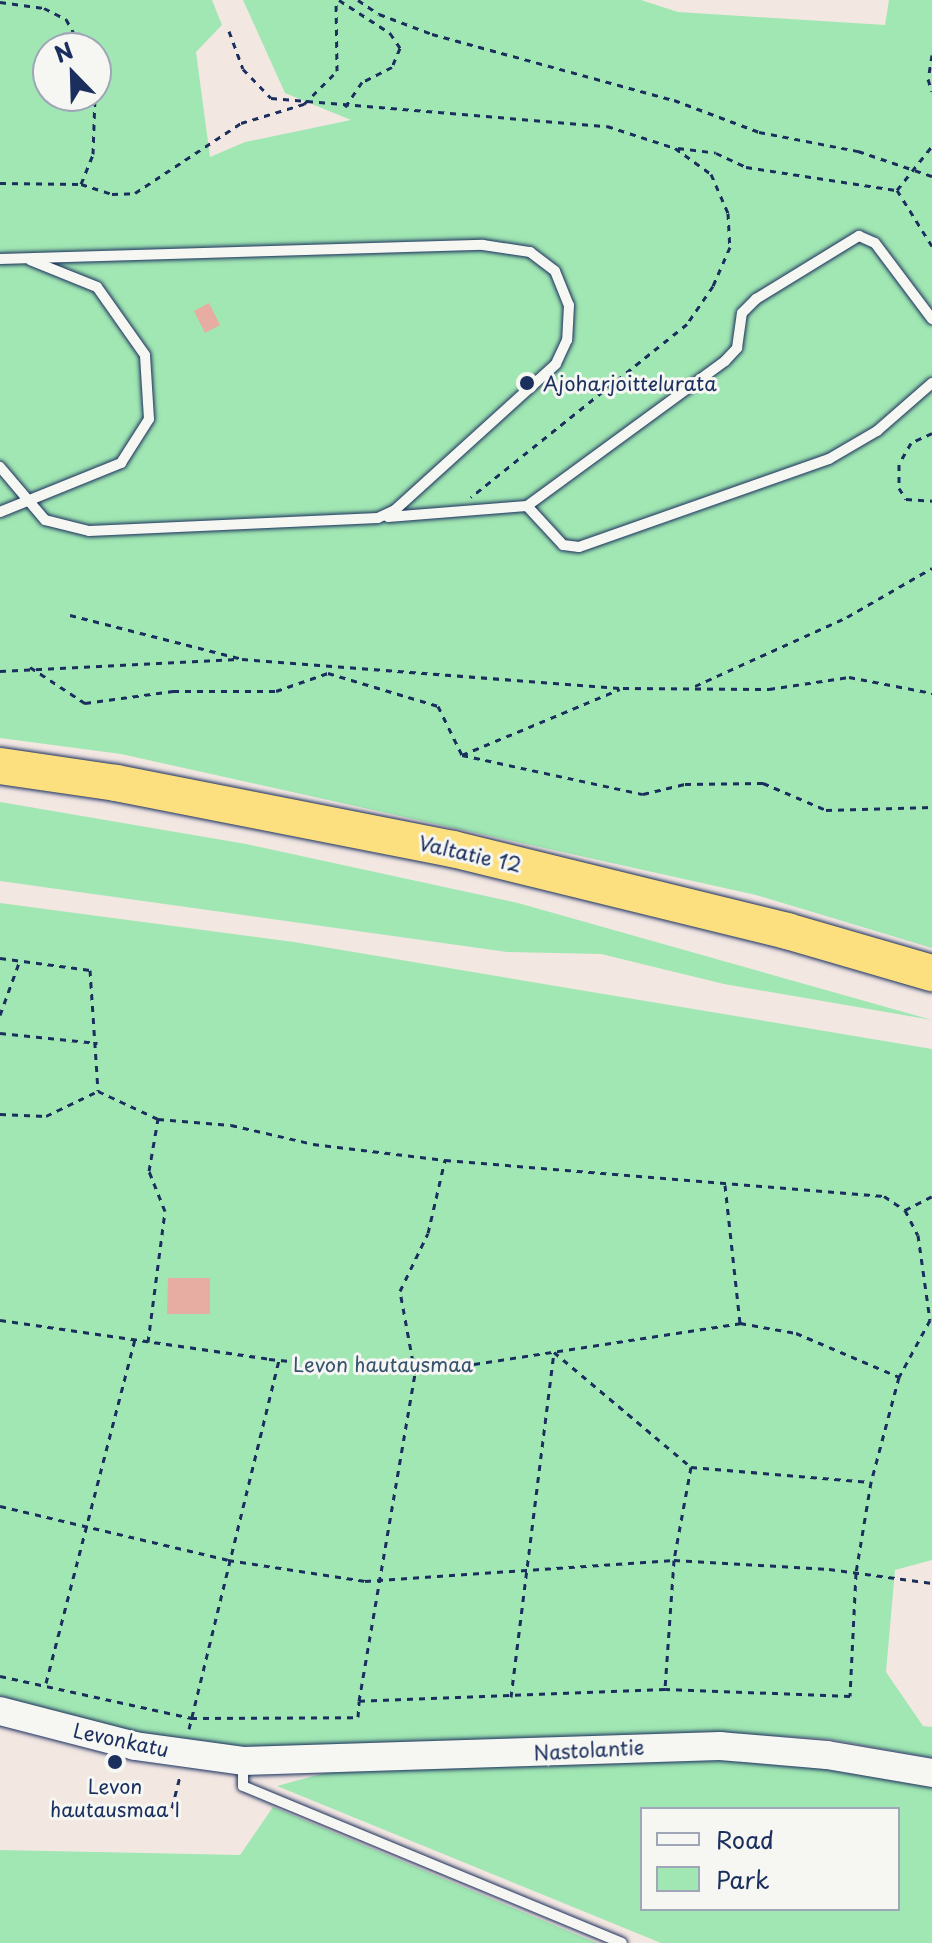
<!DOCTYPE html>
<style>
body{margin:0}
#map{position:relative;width:932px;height:1943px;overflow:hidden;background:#f3e7e2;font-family:"Playpen Sans",sans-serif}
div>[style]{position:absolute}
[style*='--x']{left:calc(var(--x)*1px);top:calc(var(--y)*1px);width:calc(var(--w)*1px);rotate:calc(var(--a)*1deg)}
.green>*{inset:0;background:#a1e7b3}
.building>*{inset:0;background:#e7ada3}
.path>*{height:3px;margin-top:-1.5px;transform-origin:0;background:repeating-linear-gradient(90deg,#1b2f5e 0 6px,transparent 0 12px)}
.roads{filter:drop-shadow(0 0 2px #1b2f5e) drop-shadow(0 0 2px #1b2f5e)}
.lane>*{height:10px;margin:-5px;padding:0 5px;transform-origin:5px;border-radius:5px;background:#f6f6f2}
.secondary>*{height:28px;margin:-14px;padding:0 14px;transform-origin:14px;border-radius:14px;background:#f6f6f2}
.highway>*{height:36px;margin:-18px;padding:0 18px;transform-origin:18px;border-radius:18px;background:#fce080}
.dots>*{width:22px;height:22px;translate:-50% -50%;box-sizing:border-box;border:4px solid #f6f6f2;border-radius:50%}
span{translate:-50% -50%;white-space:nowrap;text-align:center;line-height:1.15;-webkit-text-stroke:6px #f6f6f2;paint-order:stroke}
.poi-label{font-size:20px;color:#1b2f5e}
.left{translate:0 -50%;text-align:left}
.street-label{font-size:20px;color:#1b2f5e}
.park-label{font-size:20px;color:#36546f}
.legend{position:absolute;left:640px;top:1807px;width:260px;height:104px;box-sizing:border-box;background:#f6f6f2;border:2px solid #9ea6b7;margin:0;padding:10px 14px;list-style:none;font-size:24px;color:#1b2f5e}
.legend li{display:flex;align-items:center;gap:16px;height:40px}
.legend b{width:40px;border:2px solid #9ea6b7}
.north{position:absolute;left:32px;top:32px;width:80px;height:80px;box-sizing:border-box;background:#f6f6f2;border:2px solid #9ea6b7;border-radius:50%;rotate:337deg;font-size:22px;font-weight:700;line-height:32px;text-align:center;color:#1b2f5e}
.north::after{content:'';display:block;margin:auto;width:28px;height:36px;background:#1b2f5e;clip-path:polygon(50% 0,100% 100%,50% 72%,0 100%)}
</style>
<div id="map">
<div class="green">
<i style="clip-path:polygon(evenodd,0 0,212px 0,222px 25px,196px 52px,210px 157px,245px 142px,351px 120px,285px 93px,243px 0,641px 0,678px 12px,885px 25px,889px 0,932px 0,932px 948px,756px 895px,121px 754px,0 738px,0 0,48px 48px,96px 48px,96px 96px,48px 96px,48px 48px)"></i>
<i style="clip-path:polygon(0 802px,246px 844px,518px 903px,932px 1020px,724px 984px,601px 954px,507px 952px,0 881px)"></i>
<i style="clip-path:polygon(0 903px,294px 942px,932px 1049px,932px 1560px,895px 1570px,886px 1672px,923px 1726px,932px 1727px,932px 1758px,828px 1739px,721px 1733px,246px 1748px,143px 1735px,0 1696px)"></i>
<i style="clip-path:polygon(evenodd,719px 1757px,823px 1765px,932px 1785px,932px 1943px,661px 1943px,277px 1786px,336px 1770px,719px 1757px,642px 1809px,898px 1809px,898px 1909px,642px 1909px,642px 1809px)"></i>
<i style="clip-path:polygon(273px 1807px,597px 1943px,0 1943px,0 1850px,240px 1855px)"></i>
</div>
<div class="building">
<i style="clip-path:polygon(209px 303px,220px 325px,205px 333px,194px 311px)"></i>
<i style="clip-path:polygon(168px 1278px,210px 1278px,210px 1314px,167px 1314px)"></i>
</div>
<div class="path">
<i style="--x:339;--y:0;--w:61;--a:32.9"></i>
<i style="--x:390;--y:33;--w:18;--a:56"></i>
<i style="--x:400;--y:48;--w:21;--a:113"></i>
<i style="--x:392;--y:67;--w:34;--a:153"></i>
<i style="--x:362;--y:82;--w:30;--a:124"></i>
<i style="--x:358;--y:0;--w:25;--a:34"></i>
<i style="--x:379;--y:14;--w:57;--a:20.7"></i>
<i style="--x:432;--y:34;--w:251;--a:15.3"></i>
<i style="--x:674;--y:100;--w:91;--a:20.6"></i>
<i style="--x:759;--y:132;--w:101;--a:10.9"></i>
<i style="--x:858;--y:151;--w:78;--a:18.7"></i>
<i style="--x:0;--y:2;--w:44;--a:7.8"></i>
<i style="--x:44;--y:8;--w:25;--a:27"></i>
<i style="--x:66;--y:19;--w:33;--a:61"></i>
<i style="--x:229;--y:31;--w:40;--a:69.8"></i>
<i style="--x:243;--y:69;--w:40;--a:46"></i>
<i style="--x:271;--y:98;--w:337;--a:4.8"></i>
<i style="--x:607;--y:126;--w:71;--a:17.9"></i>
<i style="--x:675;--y:148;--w:44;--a:35.8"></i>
<i style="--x:711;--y:174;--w:43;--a:66.4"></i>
<i style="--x:728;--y:213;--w:34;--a:87"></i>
<i style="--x:730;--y:247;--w:43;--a:113.6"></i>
<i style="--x:713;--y:286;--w:46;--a:124.4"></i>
<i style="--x:687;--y:324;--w:277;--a:141.3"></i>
<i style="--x:932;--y:55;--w:24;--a:99"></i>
<i style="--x:928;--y:79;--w:13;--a:72"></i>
<i style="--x:678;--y:148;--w:38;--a:7"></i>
<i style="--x:716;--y:153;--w:33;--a:25"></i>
<i style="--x:746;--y:167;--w:153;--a:8.7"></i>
<i style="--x:897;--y:190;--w:66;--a:58"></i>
<i style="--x:0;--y:183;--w:81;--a:0.7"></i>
<i style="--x:81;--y:184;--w:33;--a:18"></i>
<i style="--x:112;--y:194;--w:23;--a:-2"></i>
<i style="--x:135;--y:193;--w:127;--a:-33.4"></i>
<i style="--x:241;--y:123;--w:66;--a:-16.8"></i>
<i style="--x:304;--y:104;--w:47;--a:-45"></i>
<i style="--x:337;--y:71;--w:71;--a:-90.8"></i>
<i style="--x:81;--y:184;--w:32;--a:-68"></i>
<i style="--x:93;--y:154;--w:58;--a:-88"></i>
<i style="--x:897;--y:190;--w:56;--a:-51.5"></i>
<i style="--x:932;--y:433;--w:23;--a:155"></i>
<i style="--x:911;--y:443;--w:24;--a:120"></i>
<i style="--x:899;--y:464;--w:24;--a:90"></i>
<i style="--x:899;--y:488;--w:13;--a:58"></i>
<i style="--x:906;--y:499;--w:26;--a:4"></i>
<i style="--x:70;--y:615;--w:178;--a:14.3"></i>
<i style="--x:242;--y:659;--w:382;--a:4.4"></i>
<i style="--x:623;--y:688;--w:146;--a:0.4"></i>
<i style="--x:769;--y:689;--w:81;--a:-8.5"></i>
<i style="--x:849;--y:677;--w:85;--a:10.9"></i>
<i style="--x:30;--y:667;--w:66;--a:33.2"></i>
<i style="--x:85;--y:703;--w:89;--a:-7.8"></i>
<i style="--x:173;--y:691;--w:103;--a:0"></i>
<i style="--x:276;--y:691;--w:55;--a:-19.1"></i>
<i style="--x:328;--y:673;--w:115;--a:16.7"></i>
<i style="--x:438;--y:706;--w:55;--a:63.9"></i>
<i style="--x:462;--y:755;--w:171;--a:-22.7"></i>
<i style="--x:0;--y:671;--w:238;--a:-2.9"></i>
<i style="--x:695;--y:686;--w:167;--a:-24.4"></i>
<i style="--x:847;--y:617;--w:98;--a:-30"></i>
<i style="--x:462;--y:755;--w:185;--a:12.2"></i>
<i style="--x:643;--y:794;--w:43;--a:-13.4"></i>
<i style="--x:685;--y:784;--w:78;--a:-0.7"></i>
<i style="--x:763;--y:783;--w:69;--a:23.2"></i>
<i style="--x:826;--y:810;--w:106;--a:-1.6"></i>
<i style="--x:0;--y:958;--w:91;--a:7.6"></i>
<i style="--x:90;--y:970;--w:121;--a:86.2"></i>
<i style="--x:0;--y:1015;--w:59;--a:-70"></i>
<i style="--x:0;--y:1033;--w:98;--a:5.9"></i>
<i style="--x:0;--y:1114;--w:46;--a:2.5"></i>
<i style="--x:46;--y:1116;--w:58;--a:-25.7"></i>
<i style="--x:98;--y:1091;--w:66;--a:25"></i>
<i style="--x:725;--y:1185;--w:139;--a:83.8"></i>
<i style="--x:905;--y:1210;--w:30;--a:-27"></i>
<i style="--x:0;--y:1320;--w:272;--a:8.2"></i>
<i style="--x:269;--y:1359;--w:147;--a:5.5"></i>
<i style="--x:415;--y:1373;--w:329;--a:-8.7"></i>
<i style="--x:740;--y:1323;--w:57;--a:10.1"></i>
<i style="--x:796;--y:1333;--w:112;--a:23.1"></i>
<i style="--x:148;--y:1342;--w:132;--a:-82.6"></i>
<i style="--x:165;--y:1211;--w:43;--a:-111.8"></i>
<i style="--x:149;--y:1171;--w:53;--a:-80.2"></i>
<i style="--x:158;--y:1119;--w:73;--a:4.7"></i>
<i style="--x:231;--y:1125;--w:84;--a:13"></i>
<i style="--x:313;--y:1144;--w:133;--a:6.9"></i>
<i style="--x:445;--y:1160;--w:440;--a:4.7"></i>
<i style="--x:884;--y:1196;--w:25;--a:34"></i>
<i style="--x:905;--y:1210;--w:28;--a:63"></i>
<i style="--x:918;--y:1235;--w:86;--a:82"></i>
<i style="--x:930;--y:1320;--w:65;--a:118.5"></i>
<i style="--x:899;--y:1377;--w:109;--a:104.9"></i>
<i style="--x:871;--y:1482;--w:92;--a:99.4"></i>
<i style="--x:856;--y:1573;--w:123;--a:92.8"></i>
<i style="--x:850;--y:1696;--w:185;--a:-177.8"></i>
<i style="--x:665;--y:1689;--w:306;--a:177.8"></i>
<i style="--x:359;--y:1701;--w:333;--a:-80.3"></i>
<i style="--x:415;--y:1373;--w:83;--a:-100.4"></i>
<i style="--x:400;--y:1291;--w:64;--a:-64.2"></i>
<i style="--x:428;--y:1233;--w:75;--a:-76.9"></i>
<i style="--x:691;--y:1467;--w:180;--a:4.8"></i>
<i style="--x:0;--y:1506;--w:234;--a:13.3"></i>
<i style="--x:228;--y:1560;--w:139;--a:8.7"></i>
<i style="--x:365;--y:1581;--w:310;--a:-3.9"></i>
<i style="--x:674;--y:1560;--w:155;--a:3.3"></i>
<i style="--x:829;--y:1569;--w:104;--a:7.7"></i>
<i style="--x:0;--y:1676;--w:196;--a:12.4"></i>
<i style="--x:191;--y:1718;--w:167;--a:-0.3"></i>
<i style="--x:358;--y:1717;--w:16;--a:-86"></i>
<i style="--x:46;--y:1683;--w:354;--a:-75.5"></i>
<i style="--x:511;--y:1697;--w:348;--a:-82.9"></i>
<i style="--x:554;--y:1352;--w:179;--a:40"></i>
<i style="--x:691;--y:1467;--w:95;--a:100.4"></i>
<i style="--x:674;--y:1560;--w:129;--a:94"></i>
<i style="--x:189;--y:1729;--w:380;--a:-76.3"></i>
<i style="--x:172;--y:1808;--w:33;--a:-76"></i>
</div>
<div class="roads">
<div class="lane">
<i style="--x:0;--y:259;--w:483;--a:-1.7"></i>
<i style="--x:483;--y:245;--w:48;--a:8.5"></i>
<i style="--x:530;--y:252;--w:31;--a:37"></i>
<i style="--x:555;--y:271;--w:37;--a:68"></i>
<i style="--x:569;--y:305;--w:35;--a:93"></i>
<i style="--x:567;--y:340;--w:26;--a:115"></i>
<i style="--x:556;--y:364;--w:217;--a:137.8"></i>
<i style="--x:395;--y:510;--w:19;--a:155"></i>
<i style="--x:378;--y:518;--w:289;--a:177.4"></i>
<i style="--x:89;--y:531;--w:45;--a:-166"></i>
<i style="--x:45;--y:520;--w:70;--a:-130.3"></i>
<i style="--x:527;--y:506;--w:53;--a:47.3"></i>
<i style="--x:563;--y:545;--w:16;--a:7"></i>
<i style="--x:579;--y:547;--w:265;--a:-19.4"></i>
<i style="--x:829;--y:459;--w:56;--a:-30.3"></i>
<i style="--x:877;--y:431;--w:73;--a:-41.1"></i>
<i style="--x:0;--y:512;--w:131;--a:-22"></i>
<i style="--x:121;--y:463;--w:52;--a:-57.5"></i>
<i style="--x:149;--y:419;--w:64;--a:-93.6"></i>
<i style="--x:145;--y:355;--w:83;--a:-125.2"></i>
<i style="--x:97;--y:287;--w:72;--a:-158.1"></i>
<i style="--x:388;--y:517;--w:139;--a:-4.5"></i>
<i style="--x:527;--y:506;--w:245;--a:-36.2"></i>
<i style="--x:725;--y:361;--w:18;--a:-47"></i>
<i style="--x:737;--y:348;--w:35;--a:-82"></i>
<i style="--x:742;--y:313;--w:20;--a:-45"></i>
<i style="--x:756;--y:299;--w:121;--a:-31.5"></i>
<i style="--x:859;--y:236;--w:17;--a:24"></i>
<i style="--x:875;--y:243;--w:95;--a:53.1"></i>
<i style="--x:243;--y:1763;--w:23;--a:90"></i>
<i style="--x:243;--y:1786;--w:410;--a:22.5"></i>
</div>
<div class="secondary">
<i style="--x:0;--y:1711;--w:139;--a:14.5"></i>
<i style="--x:135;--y:1746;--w:109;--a:7.9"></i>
<i style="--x:243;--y:1761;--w:477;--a:-1.8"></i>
<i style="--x:720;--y:1746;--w:107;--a:4.8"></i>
<i style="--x:827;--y:1755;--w:107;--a:9.7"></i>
</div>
<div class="highway">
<i style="--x:0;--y:766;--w:117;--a:8.3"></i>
<i style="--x:116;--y:783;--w:343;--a:11.1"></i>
<i style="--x:453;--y:849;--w:344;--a:13.8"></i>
<i style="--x:787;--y:931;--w:151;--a:16.2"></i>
</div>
</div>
<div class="dots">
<i style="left:527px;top:383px;background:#1b2f5e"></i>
<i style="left:115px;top:1762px;background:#1b2f5e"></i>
</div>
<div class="poi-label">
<span class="left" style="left:543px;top:383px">Ajoharjoittelurata</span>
<span style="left:115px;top:1798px">Levon<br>hautausmaa I</span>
</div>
<div class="street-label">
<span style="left:470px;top:854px;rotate:13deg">Valtatie 12</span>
<span style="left:121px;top:1740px;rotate:12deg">Levonkatu</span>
<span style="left:589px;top:1750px;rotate:-3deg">Nastolantie</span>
</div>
<div class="park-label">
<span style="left:383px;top:1364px">Levon hautausmaa</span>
</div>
<ul class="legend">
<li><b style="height:10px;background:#f6f6f2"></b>Road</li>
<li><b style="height:22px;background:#a1e7b3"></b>Park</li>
</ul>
<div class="north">N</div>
</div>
